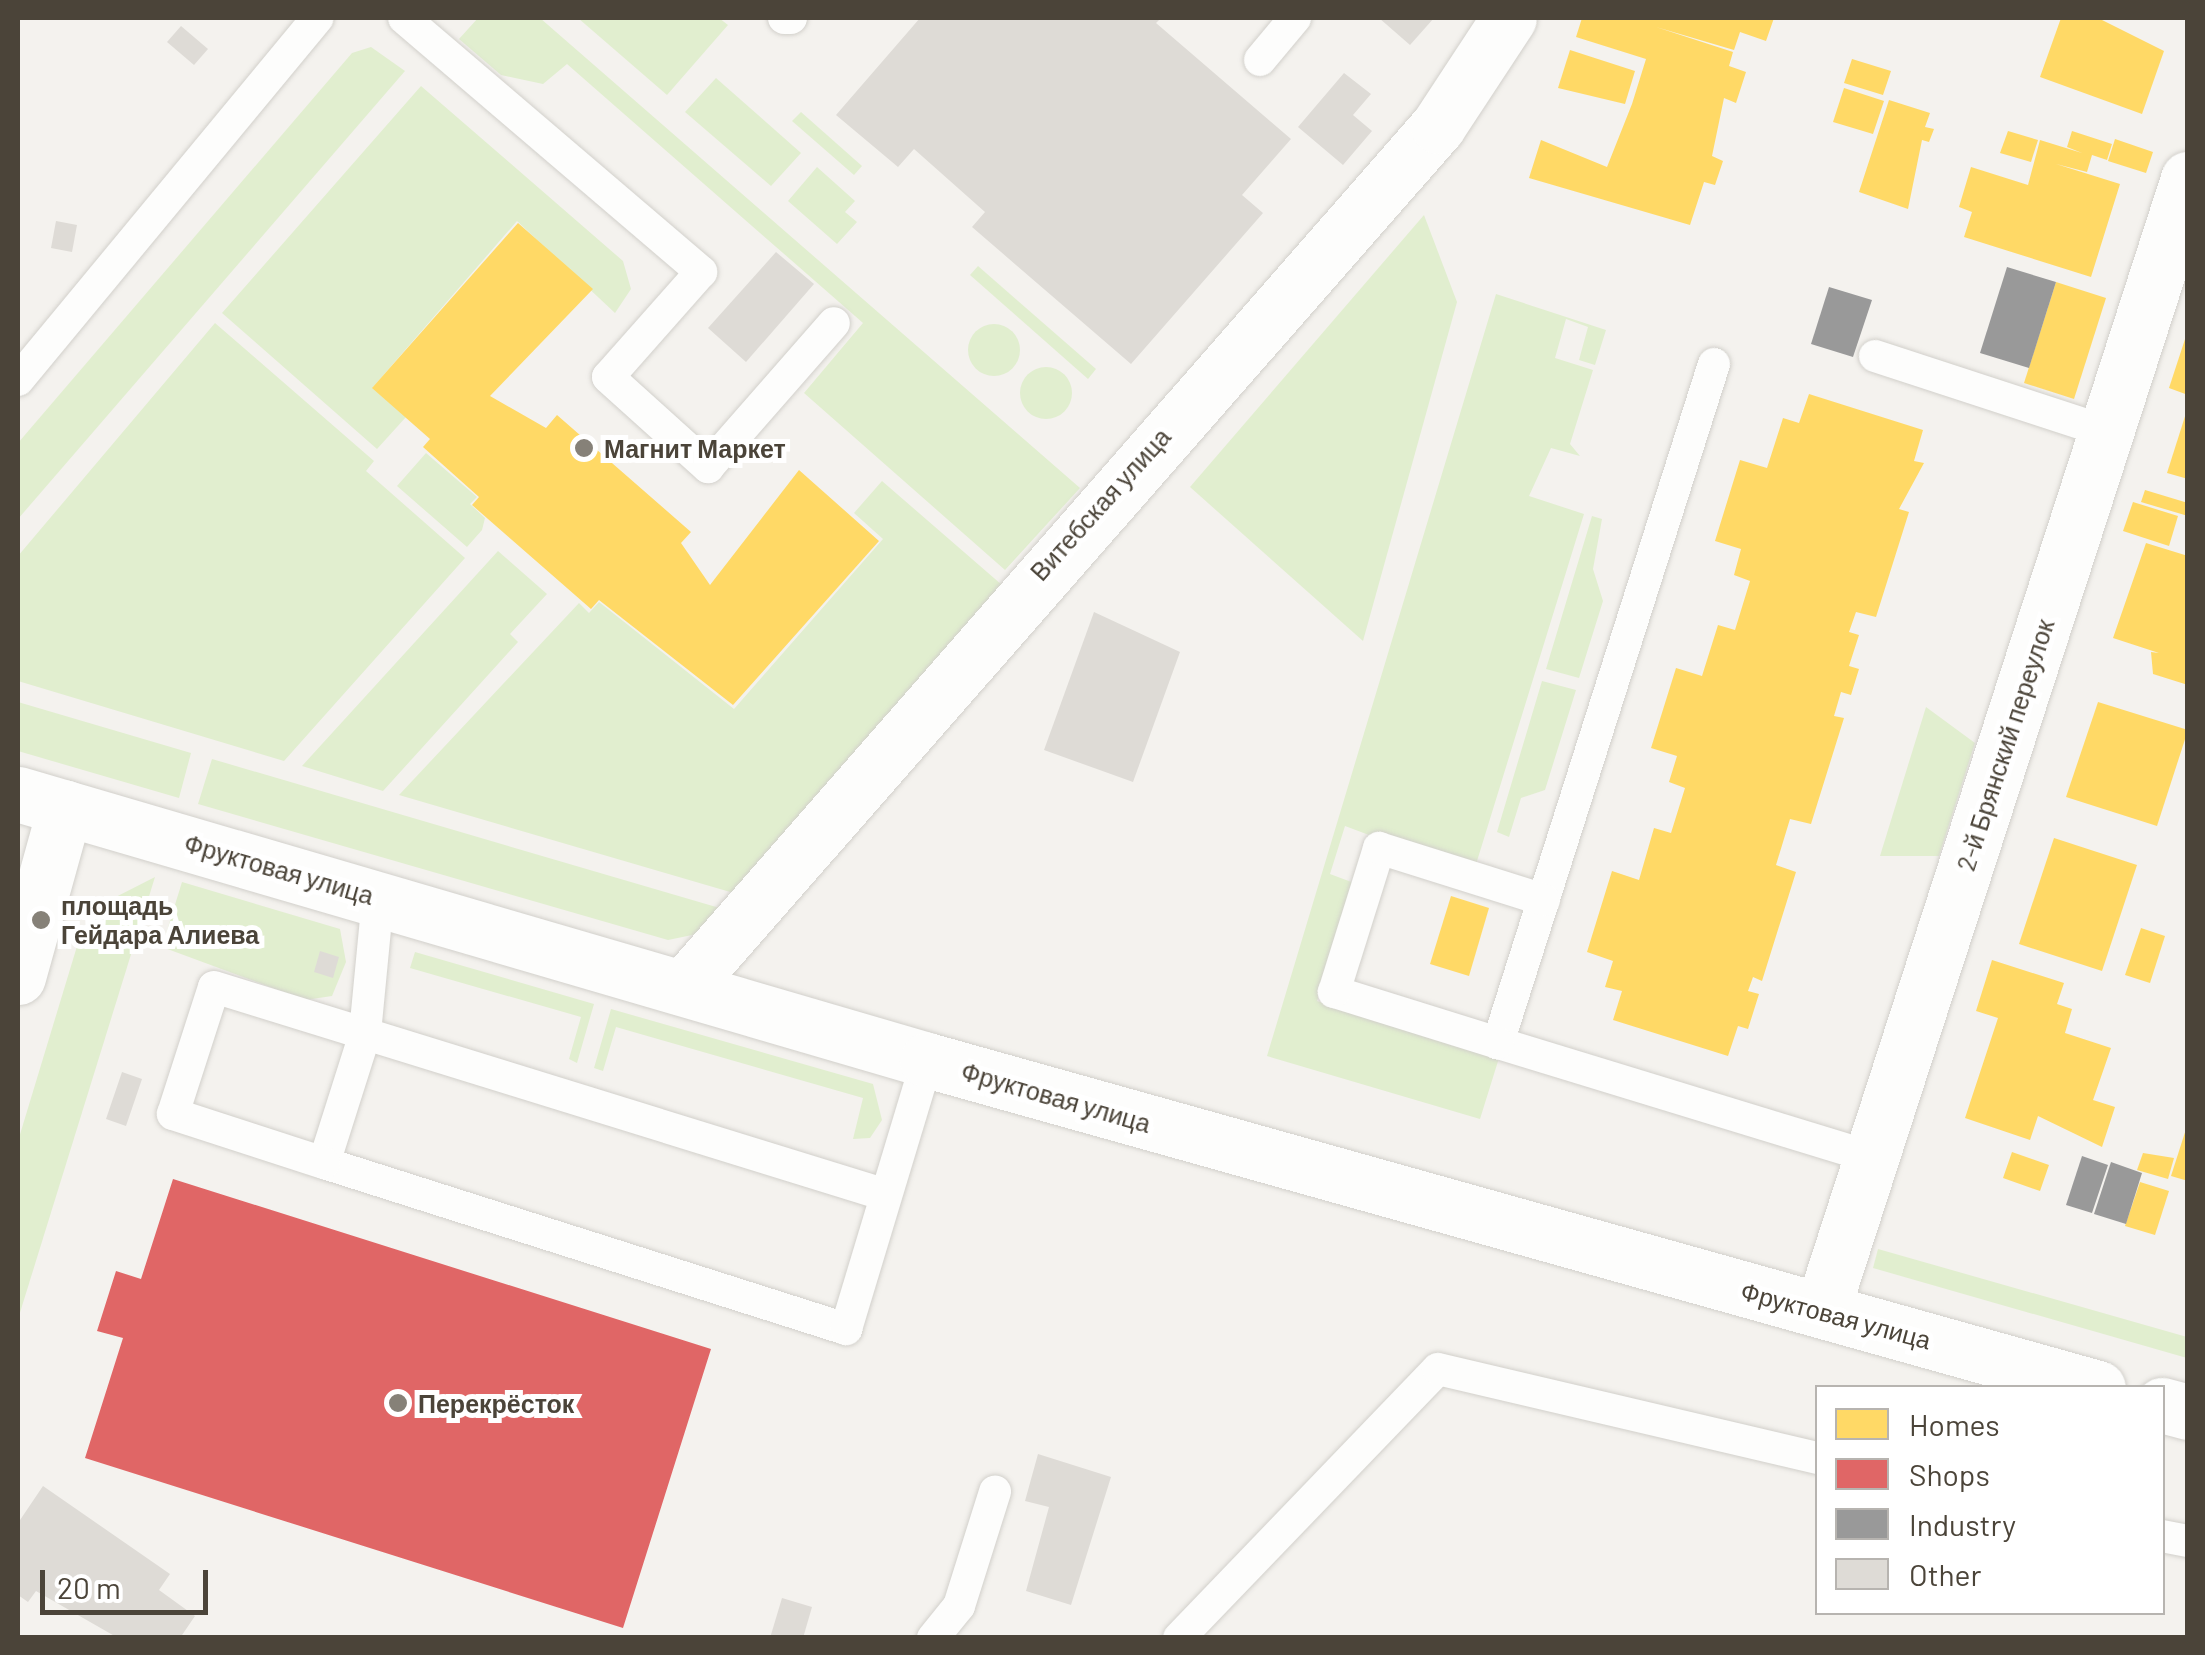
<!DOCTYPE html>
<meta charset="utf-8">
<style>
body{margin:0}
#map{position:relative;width:2205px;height:1655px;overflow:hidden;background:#f4f2ee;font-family:Barlow,sans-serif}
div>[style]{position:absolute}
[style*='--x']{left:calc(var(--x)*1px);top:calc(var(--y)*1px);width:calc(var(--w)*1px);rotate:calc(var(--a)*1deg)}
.green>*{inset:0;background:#e1eecf}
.round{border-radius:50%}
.homes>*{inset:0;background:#ffd966}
.shops>*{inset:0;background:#e06666}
.industry>*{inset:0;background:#999}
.building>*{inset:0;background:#dedbd6}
.roads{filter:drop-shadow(0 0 2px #d2d0cb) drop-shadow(0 0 2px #d2d0cb)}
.service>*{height:32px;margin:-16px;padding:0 16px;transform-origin:16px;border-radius:16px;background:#fdfdfc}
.minor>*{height:55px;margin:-27.5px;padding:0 27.5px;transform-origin:27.5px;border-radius:27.5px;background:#fdfdfc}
.tertiary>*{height:55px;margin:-27.5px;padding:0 27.5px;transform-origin:27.5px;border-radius:27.5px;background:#fdfdfc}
.dots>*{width:28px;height:28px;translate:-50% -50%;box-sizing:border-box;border:5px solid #fff;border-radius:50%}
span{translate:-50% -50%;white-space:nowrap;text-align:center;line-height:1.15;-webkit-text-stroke:10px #fff;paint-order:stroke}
.poi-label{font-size:25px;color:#4b4439;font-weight:700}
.left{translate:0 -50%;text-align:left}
.street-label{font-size:25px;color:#4b4439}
.frame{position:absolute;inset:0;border:20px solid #4b4439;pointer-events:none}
.legend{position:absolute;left:1815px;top:1385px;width:350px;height:230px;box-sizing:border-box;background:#fff;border:2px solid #b7b4b0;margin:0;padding:12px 18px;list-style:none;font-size:30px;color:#4b4439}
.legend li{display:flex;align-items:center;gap:20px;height:50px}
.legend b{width:50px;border:2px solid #b7b4b0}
.scale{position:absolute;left:40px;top:1570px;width:168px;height:45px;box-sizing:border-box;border:5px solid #4b4439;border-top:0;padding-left:12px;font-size:30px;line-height:35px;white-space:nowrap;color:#4b4439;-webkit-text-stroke:8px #fff;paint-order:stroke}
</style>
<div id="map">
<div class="green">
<i style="clip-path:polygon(478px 18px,540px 18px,1080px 488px,1005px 570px,804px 393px,863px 323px,567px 64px,543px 84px,501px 75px,459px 39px)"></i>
<i style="clip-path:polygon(578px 18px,719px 18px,728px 25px,667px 95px)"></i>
<i style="clip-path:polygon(371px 47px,405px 71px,18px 519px,18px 443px,352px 53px)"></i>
<i style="clip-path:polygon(716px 78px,801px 153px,771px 186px,685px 112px)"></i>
<i style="clip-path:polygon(421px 86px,623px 261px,631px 289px,615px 313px,517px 221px,373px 387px,406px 417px,377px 449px,222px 313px)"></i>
<i style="clip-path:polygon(801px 112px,862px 166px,854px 175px,792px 121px)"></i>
<i style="clip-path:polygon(817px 167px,855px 201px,845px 212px,857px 222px,837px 244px,788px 201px)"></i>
<i style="clip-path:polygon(1424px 215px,1457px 302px,1363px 641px,1190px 487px)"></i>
<i style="clip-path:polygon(978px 266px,1096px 369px,1088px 379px,970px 275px)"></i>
<i style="clip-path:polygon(1496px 294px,1606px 330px,1595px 365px,1579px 360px,1588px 327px,1566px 319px,1555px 358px,1593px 370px,1570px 444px,1580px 456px,1551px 448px,1529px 496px,1584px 514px,1473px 874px,1345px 826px,1330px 874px,1354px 883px,1317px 1001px,1499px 1058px,1480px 1119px,1267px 1056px)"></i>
<i style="clip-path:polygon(215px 323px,374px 461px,366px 471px,465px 558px,284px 761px,18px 681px,18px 556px)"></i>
<i class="round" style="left:968px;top:324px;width:52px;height:52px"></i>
<i class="round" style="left:1020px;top:367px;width:52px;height:52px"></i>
<i style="clip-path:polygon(426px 453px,477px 497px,470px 504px,485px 518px,482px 530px,467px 547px,397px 486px)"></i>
<i style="clip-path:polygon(882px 481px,1002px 585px,737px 894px,399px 795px,579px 603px,589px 613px,599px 602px,734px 709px,883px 539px,854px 513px)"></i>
<i style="clip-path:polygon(1592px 516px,1602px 519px,1593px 569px,1603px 601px,1579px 678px,1546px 669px)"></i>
<i style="clip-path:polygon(498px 551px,547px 594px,510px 634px,518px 642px,383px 791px,302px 766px)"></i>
<i style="clip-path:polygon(1542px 681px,1576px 690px,1545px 790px,1521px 798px,1509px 837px,1497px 832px)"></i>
<i style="clip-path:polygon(18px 702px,191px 753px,179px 798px,18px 751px)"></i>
<i style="clip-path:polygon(1926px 707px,1975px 743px,1939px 856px,1880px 856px)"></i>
<i style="clip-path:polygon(212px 759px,723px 909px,697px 934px,668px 940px,198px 804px)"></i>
<i style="clip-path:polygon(155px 877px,18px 1319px,18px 1141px,78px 943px,104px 903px)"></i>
<i style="clip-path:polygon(182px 882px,340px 929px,346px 962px,332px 996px,305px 1000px,162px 947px)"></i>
<i style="clip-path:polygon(415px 952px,594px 1004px,577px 1063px,569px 1059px,581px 1017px,410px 968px)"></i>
<i style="clip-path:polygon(611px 1009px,873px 1084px,882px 1120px,870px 1138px,853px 1139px,863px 1098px,616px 1027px,603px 1071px,594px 1068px)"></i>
<i style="clip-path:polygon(1878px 1249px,2187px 1337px,2187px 1358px,1873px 1268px)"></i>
</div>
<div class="homes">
<i style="clip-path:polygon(1582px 18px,1774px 18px,1766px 41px,1740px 32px,1734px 50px,1656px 27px,1733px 52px,1729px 66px,1746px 72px,1736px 103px,1724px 98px,1712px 156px,1723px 161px,1715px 185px,1704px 182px,1690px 225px,1529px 178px,1541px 140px,1607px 167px,1632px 104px,1646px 59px,1576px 37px)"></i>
<i style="clip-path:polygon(2061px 18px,2098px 18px,2164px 51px,2142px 114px,2040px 77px)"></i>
<i style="clip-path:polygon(1570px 50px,1635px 71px,1625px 104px,1558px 88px)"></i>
<i style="clip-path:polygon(1852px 59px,1891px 71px,1883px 95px,1844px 83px)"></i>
<i style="clip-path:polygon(1844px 88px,1884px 101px,1873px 134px,1833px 122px)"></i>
<i style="clip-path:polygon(1889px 100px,1930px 113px,1925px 127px,1934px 129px,1929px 142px,1922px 140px,1908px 209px,1859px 192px)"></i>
<i style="clip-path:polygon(2008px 131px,2038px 140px,2031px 162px,2000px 153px)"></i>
<i style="clip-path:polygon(2072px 131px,2112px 144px,2107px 160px,2092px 155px,2087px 172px,2056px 164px,2120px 184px,2091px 277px,1964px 237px,1972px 212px,1959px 207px,1971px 167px,2028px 185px,2040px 140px,2082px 153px,2067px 147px)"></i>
<i style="clip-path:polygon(2115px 139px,2153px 152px,2146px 173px,2108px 161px)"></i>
<i style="clip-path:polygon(518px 223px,593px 289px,490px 396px,546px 428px,557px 415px,691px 532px,681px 543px,710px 585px,799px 470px,879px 541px,733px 705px,599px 600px,591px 609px,472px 505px,479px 497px,423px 447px,430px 439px,372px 388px)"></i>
<i style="clip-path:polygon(2056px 282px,2106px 298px,2074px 399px,2024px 383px)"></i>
<i style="clip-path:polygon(2187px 333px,2188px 333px,2188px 395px,2169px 388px)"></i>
<i style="clip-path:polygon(1809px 394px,1923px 430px,1914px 461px,1924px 463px,1899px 509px,1909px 512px,1876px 617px,1856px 612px,1849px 632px,1859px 635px,1849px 666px,1859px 669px,1851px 695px,1841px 692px,1834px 716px,1844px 718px,1811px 824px,1790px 819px,1776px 865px,1796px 872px,1762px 981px,1753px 977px,1748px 991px,1759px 994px,1748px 1029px,1738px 1026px,1728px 1056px,1613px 1020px,1622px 991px,1605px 987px,1613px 961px,1587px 952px,1612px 871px,1639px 880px,1654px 828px,1671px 833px,1685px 788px,1669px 782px,1677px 756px,1651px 748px,1676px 668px,1702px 676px,1718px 625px,1735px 630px,1750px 581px,1734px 575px,1741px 549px,1715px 541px,1740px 460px,1767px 468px,1783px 418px,1799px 423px)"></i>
<i style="clip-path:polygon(2187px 410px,2188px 411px,2188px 479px,2167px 473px)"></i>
<i style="clip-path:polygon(2145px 490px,2188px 503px,2188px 516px,2141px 502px)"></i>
<i style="clip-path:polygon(2133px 502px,2178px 516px,2169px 546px,2123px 531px)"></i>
<i style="clip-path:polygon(2146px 543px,2188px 556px,2188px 685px,2153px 674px,2151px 652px,2159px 653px,2113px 638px)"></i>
<i style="clip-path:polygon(2098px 702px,2188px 730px,2157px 826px,2066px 797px)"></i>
<i style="clip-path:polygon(2054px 838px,2137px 865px,2102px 971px,2019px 944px)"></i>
<i style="clip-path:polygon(1451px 896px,1489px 908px,1469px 976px,1430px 964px)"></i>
<i style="clip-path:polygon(2141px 928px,2165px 936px,2150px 983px,2125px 975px)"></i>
<i style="clip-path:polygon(1992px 960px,2064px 983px,2057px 1004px,2072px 1009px,2065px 1033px,2111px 1048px,2093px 1100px,2115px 1107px,2102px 1147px,2038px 1116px,2030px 1140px,1965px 1118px,1998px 1018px,1976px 1011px)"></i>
<i style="clip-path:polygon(2187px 1126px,2188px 1126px,2188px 1181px,2171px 1176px)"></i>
<i style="clip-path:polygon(2012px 1152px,2049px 1165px,2040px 1191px,2003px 1178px)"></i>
<i style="clip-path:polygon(2143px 1153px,2174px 1158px,2168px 1179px,2137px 1170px)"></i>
<i style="clip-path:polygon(2140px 1182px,2169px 1191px,2155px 1235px,2125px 1226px)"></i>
</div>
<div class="shops">
<i style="clip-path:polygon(173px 1179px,711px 1349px,623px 1628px,85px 1458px,123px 1338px,97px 1331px,116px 1271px,141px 1279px)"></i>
</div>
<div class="industry">
<i style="clip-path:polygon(2007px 267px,2056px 282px,2029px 368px,1980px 353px)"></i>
<i style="clip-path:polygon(1829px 287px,1872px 300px,1853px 357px,1811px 344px)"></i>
<i style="clip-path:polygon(2082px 1156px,2108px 1165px,2092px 1213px,2066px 1205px)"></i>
<i style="clip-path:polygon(2111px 1162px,2142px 1173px,2126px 1224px,2094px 1214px)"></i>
</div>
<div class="building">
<i style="clip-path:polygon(920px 18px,1161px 18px,1156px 23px,1291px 139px,1242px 195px,1263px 213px,1131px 364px,972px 227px,985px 212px,914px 149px,898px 167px,836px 115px)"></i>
<i style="clip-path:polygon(1379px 18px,1434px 18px,1410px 45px)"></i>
<i style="clip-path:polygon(181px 26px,208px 49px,194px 65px,167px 42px)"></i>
<i style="clip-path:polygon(1344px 73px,1371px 94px,1353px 115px,1372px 131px,1343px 165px,1298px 127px)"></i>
<i style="clip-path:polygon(56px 221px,77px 225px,72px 252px,51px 248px)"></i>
<i style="clip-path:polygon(776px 252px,814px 284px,746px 362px,708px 328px)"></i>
<i style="clip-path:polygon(1094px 612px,1180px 652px,1133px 782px,1044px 750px)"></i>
<i style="clip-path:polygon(320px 951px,339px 957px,333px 978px,314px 972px)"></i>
<i style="clip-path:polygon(122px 1072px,142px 1079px,126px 1126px,106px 1119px)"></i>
<i style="clip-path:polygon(1038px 1454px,1111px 1477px,1071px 1605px,1026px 1591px,1049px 1507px,1025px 1501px)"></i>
<i style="clip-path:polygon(43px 1486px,170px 1574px,159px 1590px,195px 1616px,180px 1638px,118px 1638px,36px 1591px,28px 1602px,18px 1595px,18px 1523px)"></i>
<i style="clip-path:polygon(782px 1598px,812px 1607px,803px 1638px,770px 1638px)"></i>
</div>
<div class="roads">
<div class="service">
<i style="--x:404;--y:18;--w:391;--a:40.5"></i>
<i style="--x:701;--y:272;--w:140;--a:131.5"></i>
<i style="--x:608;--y:377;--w:135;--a:42"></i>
<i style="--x:708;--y:467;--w:191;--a:-48.8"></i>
<i style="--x:784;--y:18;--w:7;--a:0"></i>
<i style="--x:1260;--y:60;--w:55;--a:-50.2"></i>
<i style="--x:1875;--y:356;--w:244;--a:18.1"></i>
<i style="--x:1714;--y:364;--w:713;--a:107.65"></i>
<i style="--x:1498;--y:1043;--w:391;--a:17"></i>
<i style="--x:18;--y:380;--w:470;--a:-50.4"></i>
<i style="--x:378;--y:898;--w:137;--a:95.5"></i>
<i style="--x:365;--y:1034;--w:135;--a:107.6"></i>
<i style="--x:324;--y:1163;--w:548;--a:17.64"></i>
<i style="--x:846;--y:1329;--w:281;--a:-73.2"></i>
<i style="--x:1498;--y:1043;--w:172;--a:-162.7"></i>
<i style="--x:1334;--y:992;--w:151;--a:-72.6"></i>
<i style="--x:1379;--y:848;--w:173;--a:17.5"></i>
<i style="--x:324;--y:1163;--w:159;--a:-162"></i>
<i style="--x:173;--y:1114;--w:133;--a:-72.1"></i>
<i style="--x:214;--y:987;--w:703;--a:17.2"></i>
<i style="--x:2162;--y:1536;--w:26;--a:11"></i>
<i style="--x:933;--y:1638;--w:41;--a:-50.9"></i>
<i style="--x:959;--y:1606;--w:120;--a:-72.5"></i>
<i style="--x:1179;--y:1638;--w:373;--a:-46.1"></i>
<i style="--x:1438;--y:1369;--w:390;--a:13.2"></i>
</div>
<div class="minor">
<i style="--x:684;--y:987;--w:1144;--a:-48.79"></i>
<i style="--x:1438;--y:126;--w:129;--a:-56.7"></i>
<i style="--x:1822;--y:1310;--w:1189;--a:-72.07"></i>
</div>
<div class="tertiary">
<i style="--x:18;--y:794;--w:947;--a:16.31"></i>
<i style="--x:927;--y:1060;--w:1216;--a:15.65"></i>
<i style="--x:18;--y:977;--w:176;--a:-74.5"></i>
<i style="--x:2162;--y:1405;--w:27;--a:15"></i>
</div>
</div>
<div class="dots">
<i style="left:584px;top:448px;background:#868178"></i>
<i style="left:41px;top:920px;background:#868178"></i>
<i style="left:398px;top:1403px;background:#868178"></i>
</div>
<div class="poi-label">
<span class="left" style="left:604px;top:448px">Магнит Маркет</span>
<span class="left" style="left:61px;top:920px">площадь<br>Гейдара Алиева</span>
<span class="left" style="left:418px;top:1403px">Перекрёсток</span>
</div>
<div class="street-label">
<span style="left:1100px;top:504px;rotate:-48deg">Витебская улица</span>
<span style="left:2005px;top:745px;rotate:-72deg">2-й Брянский переулок</span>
<span style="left:279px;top:869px;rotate:16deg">Фруктовая улица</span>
<span style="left:1056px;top:1097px;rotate:16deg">Фруктовая улица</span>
<span style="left:1836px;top:1315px;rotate:15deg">Фруктовая улица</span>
</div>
<div class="frame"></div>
<ul class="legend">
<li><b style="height:28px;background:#ffd966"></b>Homes</li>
<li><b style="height:28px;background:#e06666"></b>Shops</li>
<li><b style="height:28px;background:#999"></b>Industry</li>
<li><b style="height:28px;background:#dedbd6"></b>Other</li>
</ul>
<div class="scale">20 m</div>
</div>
